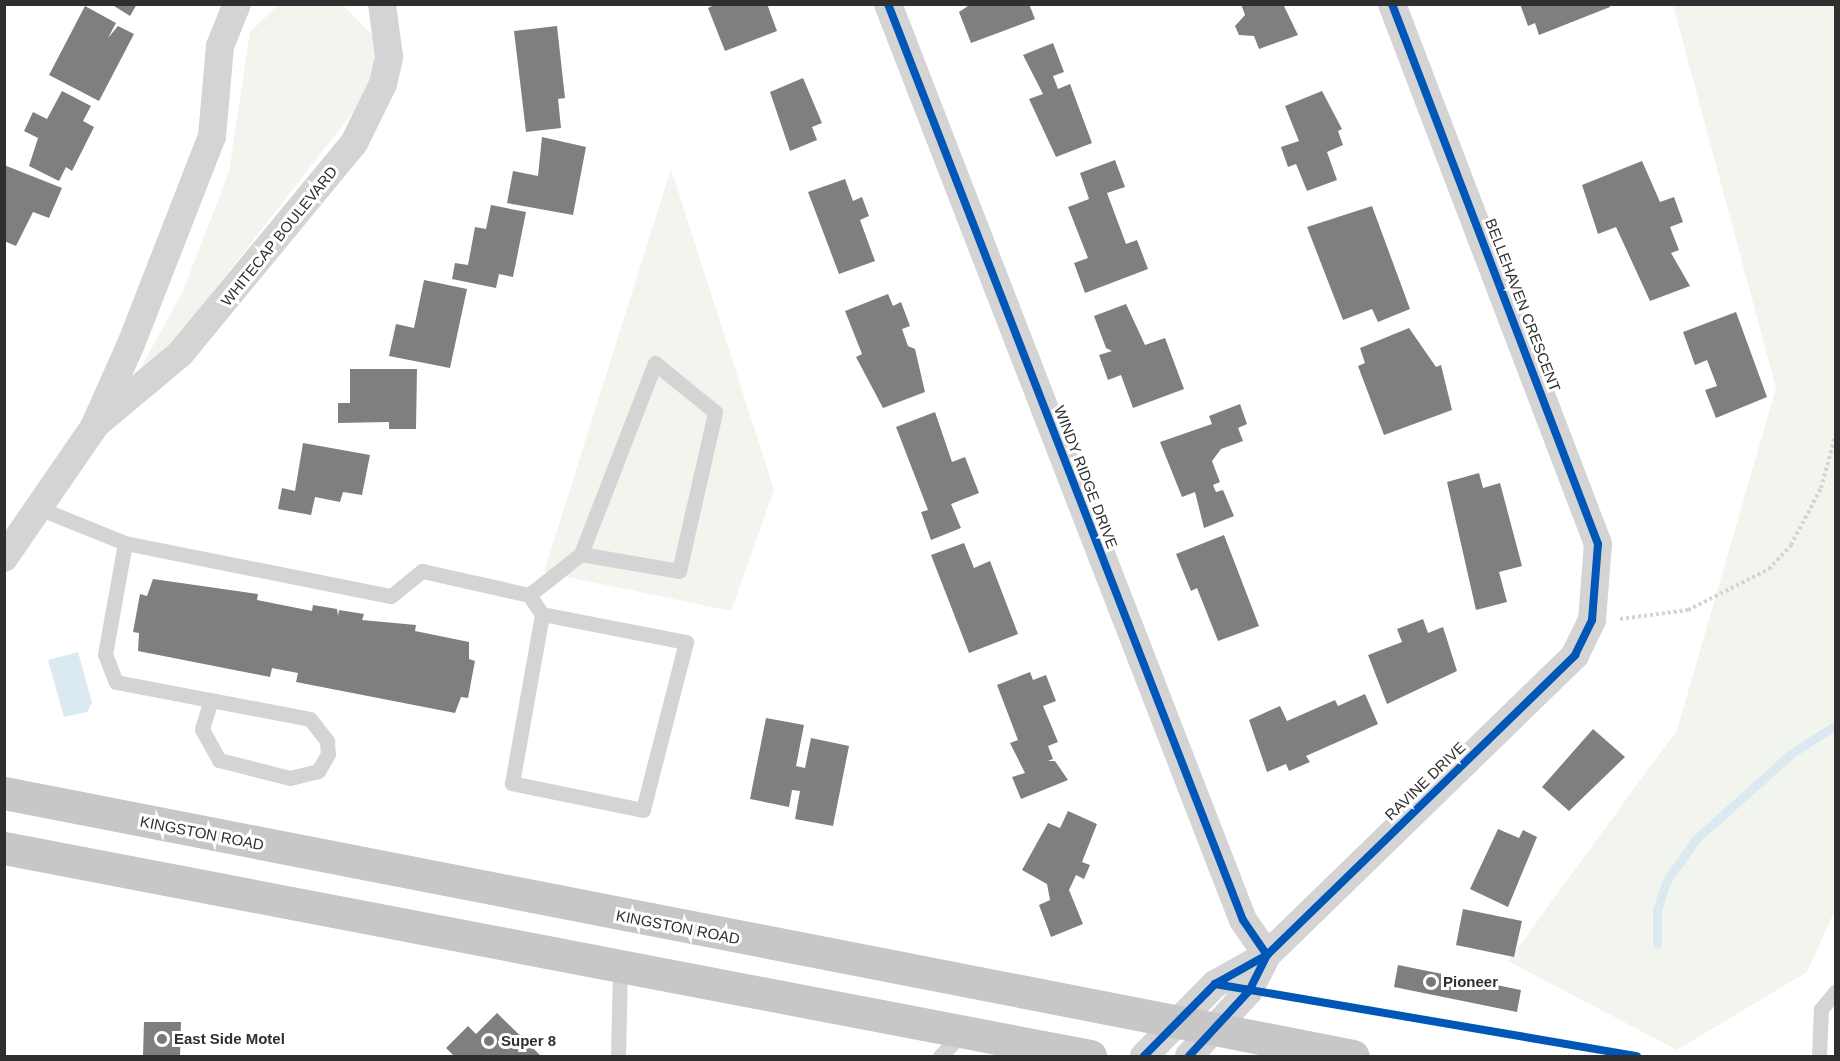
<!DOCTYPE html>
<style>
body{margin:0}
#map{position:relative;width:1840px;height:1061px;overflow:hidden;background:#fff;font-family:Helvetica,sans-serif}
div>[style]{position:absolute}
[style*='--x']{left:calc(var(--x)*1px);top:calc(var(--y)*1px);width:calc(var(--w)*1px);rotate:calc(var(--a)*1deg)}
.green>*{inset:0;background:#f1f5ed}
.water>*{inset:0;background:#dbe9f1}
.stream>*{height:9px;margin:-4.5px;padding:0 4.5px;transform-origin:4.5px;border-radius:4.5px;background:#dbe9f1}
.building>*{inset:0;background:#7f7f7f}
.path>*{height:4px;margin-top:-2px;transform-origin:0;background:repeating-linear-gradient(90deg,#d4d4d4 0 3px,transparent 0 6px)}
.service>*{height:15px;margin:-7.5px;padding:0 7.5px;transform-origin:7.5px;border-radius:7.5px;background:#d4d4d4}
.minor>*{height:28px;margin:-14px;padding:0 14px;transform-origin:14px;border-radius:14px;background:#d4d4d4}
.primary>*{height:33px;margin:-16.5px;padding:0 16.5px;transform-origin:16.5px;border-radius:16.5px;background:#c7c7c7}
.cycleway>*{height:8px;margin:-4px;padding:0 4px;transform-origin:4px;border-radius:4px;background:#0057b8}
.dots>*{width:16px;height:16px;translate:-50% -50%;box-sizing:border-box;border:3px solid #fff;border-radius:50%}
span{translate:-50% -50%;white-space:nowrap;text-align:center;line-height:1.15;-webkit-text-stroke:6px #fff;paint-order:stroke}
.street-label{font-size:15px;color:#2f2f2f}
.poi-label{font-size:15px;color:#2f2f2f;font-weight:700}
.left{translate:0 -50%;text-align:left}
.frame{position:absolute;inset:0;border:6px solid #2f2f2f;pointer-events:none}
</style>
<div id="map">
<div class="green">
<i style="clip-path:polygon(278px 5px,343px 5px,374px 37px,374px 85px,149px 374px,123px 400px,183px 291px,229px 172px,250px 32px)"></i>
<i style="clip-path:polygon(1673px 5px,1835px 5px,1835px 910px,1807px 972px,1677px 1050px,1508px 961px,1677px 730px,1776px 388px)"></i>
<i style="clip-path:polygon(671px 169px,774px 490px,731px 611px,544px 572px)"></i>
</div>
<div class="water">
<i style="clip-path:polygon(78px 652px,92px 703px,87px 712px,64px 717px,48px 660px)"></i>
</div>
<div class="stream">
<i style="--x:1657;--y:943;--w:33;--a:-90"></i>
<i style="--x:1657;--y:910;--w:29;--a:-72"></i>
<i style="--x:1666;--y:882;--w:52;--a:-55.1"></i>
<i style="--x:1696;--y:839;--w:129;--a:-41.9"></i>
<i style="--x:1792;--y:753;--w:52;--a:-32.5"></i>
</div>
<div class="building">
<i style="clip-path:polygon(111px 4px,137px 4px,130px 16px)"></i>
<i style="clip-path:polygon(716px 4px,767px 4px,777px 31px,725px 51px,708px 8px)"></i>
<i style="clip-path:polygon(971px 4px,1029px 4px,1035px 19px,971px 43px,959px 12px)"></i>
<i style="clip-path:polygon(1241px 4px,1283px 4px,1298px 35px,1259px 49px,1254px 36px,1239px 35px,1235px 26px,1245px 15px)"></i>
<i style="clip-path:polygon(1520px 4px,1609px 4px,1610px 7px,1539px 35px,1535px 23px,1528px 26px)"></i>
<i style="clip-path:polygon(85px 6px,116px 23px,108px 38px,118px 26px,134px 34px,99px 101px,49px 75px)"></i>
<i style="clip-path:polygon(557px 26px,565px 98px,558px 99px,561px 128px,526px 132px,514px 31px)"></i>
<i style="clip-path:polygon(1053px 43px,1064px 72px,1053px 76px,1058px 89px,1070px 84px,1092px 143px,1056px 157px,1029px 99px,1043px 94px,1023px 55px)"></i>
<i style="clip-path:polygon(803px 78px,822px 123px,812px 127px,817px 140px,790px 151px,770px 92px)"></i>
<i style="clip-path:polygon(62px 91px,91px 106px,83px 121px,94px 127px,72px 171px,66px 167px,59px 181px,29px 166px,38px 138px,24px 131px,33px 112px,47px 119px)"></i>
<i style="clip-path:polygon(1322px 91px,1342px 129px,1338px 131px,1343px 145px,1327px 152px,1337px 180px,1307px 191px,1296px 164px,1288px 167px,1281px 147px,1299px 141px,1285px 106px)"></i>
<i style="clip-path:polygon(542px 137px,586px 147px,573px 215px,507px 203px,513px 171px,538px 176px)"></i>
<i style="clip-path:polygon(1115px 160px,1125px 187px,1107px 193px,1126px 244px,1137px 240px,1148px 269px,1085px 293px,1074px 263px,1088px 258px,1068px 207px,1089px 199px,1080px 173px)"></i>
<i style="clip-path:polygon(1642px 161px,1660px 202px,1674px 197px,1683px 222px,1670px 227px,1679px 250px,1671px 253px,1690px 286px,1650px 301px,1616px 227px,1598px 234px,1582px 185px)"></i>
<i style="clip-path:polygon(4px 165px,62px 188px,49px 218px,33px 212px,16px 246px,4px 241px)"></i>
<i style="clip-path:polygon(845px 179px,853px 201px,862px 197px,869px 216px,860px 220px,875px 261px,839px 274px,808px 192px)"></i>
<i style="clip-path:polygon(491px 205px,526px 212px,513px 277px,499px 274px,496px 288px,452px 279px,455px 263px,468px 265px,475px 227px,486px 229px)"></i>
<i style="clip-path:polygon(1372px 206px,1410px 309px,1378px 322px,1372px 309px,1343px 320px,1307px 227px)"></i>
<i style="clip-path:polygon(424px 280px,467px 289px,450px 368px,389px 356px,396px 324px,414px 328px)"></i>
<i style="clip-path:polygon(888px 294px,893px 306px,901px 302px,910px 326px,902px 329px,908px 346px,915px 349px,925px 392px,883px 408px,856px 357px,862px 354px,845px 311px)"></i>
<i style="clip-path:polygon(1126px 304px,1145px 345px,1165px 338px,1184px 389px,1133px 408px,1121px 375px,1108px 380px,1099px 355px,1112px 351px,1106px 348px,1094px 316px)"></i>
<i style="clip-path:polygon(1736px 312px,1767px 397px,1716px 418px,1705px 390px,1717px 386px,1707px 360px,1695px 365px,1683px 332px)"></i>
<i style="clip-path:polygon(1409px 328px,1436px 367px,1441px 365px,1452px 410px,1384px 435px,1358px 366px,1365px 363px,1360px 348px)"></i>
<i style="clip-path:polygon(350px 369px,417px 369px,416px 429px,389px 429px,389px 422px,338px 423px,338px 403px,350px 403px)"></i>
<i style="clip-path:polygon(1240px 404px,1247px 424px,1238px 428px,1243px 441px,1221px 449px,1212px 461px,1220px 482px,1213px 485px,1216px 492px,1223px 490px,1234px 516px,1204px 528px,1195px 492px,1182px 497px,1160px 442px,1212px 424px,1209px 416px)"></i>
<i style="clip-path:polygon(935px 412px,952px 462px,965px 457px,979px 493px,951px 504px,961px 528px,931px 540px,921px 512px,928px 510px,896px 427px)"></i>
<i style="clip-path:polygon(303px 443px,370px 455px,362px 495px,343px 492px,340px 502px,315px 497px,311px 515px,278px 509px,282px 488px,295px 491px)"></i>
<i style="clip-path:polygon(1479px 473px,1483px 488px,1500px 483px,1522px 566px,1499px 572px,1507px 602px,1476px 610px,1447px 482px)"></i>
<i style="clip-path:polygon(1224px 535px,1259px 626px,1218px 641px,1197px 588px,1191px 591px,1176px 554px)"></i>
<i style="clip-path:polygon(964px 543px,974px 568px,990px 561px,1018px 634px,969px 653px,931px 555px)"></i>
<i style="clip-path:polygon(153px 579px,258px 594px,257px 600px,312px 611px,313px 605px,337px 609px,338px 616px,339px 610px,364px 614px,362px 620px,416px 625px,415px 631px,469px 642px,469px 659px,475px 661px,468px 698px,461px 697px,455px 713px,296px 682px,298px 673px,272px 668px,270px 677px,138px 651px,139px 633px,133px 632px,140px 594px,147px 596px)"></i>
<i style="clip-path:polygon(1423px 619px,1428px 633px,1443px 627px,1457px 671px,1387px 704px,1368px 655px,1402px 642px,1397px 629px)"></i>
<i style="clip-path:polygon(1030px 672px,1033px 680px,1046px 675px,1056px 701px,1043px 706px,1058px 742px,1048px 746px,1053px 759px,1048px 761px,1055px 761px,1068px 780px,1021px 799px,1012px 777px,1025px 773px,1010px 743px,1018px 740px,997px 685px)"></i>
<i style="clip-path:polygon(1365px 694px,1378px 724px,1306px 756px,1310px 762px,1289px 771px,1286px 764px,1267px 772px,1249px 720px,1280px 706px,1287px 721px,1335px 700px,1338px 706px)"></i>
<i style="clip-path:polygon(766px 718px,804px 725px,796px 766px,805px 768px,811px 738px,849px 746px,833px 826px,795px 819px,800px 791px,792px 790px,789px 807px,750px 799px)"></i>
<i style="clip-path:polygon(1593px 729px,1625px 757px,1569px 811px,1542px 787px)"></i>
<i style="clip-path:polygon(1068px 811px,1097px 824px,1082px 862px,1090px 865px,1084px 879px,1076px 875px,1069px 890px,1083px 924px,1051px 937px,1039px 905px,1050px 900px,1047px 884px,1022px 870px,1048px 823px,1060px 828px)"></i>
<i style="clip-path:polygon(1498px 829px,1519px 838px,1523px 830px,1537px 837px,1508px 907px,1470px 889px)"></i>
<i style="clip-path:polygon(1463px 909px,1522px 921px,1514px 957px,1456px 945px)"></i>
<i style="clip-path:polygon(1398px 965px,1521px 990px,1517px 1012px,1394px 987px)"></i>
<i style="clip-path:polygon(497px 1013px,541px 1056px,454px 1056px,446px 1048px,468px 1026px,476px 1034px)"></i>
<i style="clip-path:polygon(144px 1022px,181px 1022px,180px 1056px,143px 1056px)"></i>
</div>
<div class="path">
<i style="--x:1836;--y:73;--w:5;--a:90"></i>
<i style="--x:1620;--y:619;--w:69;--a:-7.5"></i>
<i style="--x:1688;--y:610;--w:91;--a:-26.8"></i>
<i style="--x:1769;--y:569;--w:33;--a:-47"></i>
<i style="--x:1791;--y:545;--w:64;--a:-62.2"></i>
<i style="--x:1821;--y:488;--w:57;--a:-74.7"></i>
</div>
<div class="service">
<i style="--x:41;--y:509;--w:91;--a:22"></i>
<i style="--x:125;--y:543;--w:271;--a:11.3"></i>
<i style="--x:391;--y:596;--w:40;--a:-39"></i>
<i style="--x:422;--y:571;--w:110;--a:12.6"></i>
<i style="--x:529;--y:595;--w:23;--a:56"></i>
<i style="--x:542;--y:614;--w:147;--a:11"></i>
<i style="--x:686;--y:642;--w:173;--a:104.4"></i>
<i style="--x:643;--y:810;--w:134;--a:-168.4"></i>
<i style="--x:512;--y:783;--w:172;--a:-79.9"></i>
<i style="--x:125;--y:543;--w:113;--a:100.2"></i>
<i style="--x:105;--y:654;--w:30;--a:69"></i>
<i style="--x:116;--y:682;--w:197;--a:10.8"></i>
<i style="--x:310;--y:719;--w:28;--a:52"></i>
<i style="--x:327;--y:741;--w:13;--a:86"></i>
<i style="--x:328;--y:754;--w:20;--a:120"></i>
<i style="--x:318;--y:771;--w:29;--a:166"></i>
<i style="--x:290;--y:778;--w:73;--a:-165.8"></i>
<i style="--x:219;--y:760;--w:35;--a:-119"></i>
<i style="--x:202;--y:729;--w:30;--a:-73"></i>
<i style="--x:529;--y:595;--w:66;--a:-38.3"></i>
<i style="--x:581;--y:554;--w:99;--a:9.8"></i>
<i style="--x:679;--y:571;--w:163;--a:-77.2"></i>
<i style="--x:715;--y:412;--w:77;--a:-140.8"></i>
<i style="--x:655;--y:363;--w:205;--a:111.2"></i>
<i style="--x:618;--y:1056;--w:88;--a:-88.7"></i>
<i style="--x:940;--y:1056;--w:33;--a:-45"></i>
<i style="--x:1819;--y:1056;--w:47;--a:-87.6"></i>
<i style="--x:1821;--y:1009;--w:23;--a:-50"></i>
</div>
<div class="minor">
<i style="--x:888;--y:4;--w:982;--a:68.82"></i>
<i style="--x:1243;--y:920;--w:42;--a:55.6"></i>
<i style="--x:95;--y:425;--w:111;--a:-39.9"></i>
<i style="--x:180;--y:354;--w:273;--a:-50.5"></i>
<i style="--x:354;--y:143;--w:66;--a:-63.8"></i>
<i style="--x:383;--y:84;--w:28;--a:-77"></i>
<i style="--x:389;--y:57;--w:53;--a:-97.5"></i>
<i style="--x:4;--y:558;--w:159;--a:-55.5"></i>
<i style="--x:94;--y:427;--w:91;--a:-66"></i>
<i style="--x:131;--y:344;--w:223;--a:-68.7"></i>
<i style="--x:212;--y:136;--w:90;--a:-84.9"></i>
<i style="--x:220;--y:46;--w:45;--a:-68"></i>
<i style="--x:1144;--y:1056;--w:101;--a:-45.4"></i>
<i style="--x:1215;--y:984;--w:60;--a:-29.1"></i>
<i style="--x:1189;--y:1056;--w:88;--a:-47.3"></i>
<i style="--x:1249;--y:991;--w:40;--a:-63.4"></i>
<i style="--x:1267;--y:955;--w:430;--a:-44.2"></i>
<i style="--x:1575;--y:655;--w:39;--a:-64"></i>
<i style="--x:1592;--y:620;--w:76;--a:-85.5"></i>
<i style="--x:1598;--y:544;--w:578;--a:-110.88"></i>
</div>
<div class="primary">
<i style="--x:4;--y:793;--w:1374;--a:11.03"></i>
<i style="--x:4;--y:848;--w:1106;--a:10.84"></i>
</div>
<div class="cycleway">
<i style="--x:888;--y:4;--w:982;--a:68.82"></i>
<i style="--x:1243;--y:920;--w:42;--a:55.6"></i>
<i style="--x:1215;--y:984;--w:428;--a:9.7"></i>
<i style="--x:1144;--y:1056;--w:101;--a:-45.4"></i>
<i style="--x:1215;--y:984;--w:60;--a:-29.1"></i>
<i style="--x:1189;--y:1056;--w:88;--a:-47.3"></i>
<i style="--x:1249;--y:991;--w:40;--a:-63.4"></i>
<i style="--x:1267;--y:955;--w:430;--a:-44.2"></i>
<i style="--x:1575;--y:655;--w:39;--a:-64"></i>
<i style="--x:1592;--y:620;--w:76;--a:-85.5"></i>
<i style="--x:1598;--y:544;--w:578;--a:-110.88"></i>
</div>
<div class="dots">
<i style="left:1431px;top:982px;background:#787878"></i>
<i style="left:162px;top:1039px;background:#787878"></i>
<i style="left:489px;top:1041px;background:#787878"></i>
</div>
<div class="street-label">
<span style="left:279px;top:236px;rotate:-51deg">WHITECAP BOULEVARD</span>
<span style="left:1523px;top:305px;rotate:69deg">BELLEHAVEN CRESCENT</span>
<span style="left:1086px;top:477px;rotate:69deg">WINDY RIDGE DRIVE</span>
<span style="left:1425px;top:781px;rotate:-44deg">RAVINE DRIVE</span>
<span style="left:202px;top:833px;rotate:11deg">KINGSTON ROAD</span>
<span style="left:678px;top:927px;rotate:11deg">KINGSTON ROAD</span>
</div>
<div class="poi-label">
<span class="left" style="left:1443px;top:982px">Pioneer</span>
<span class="left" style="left:174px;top:1039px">East Side Motel</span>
<span class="left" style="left:501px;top:1041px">Super 8</span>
</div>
<div class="frame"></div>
</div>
